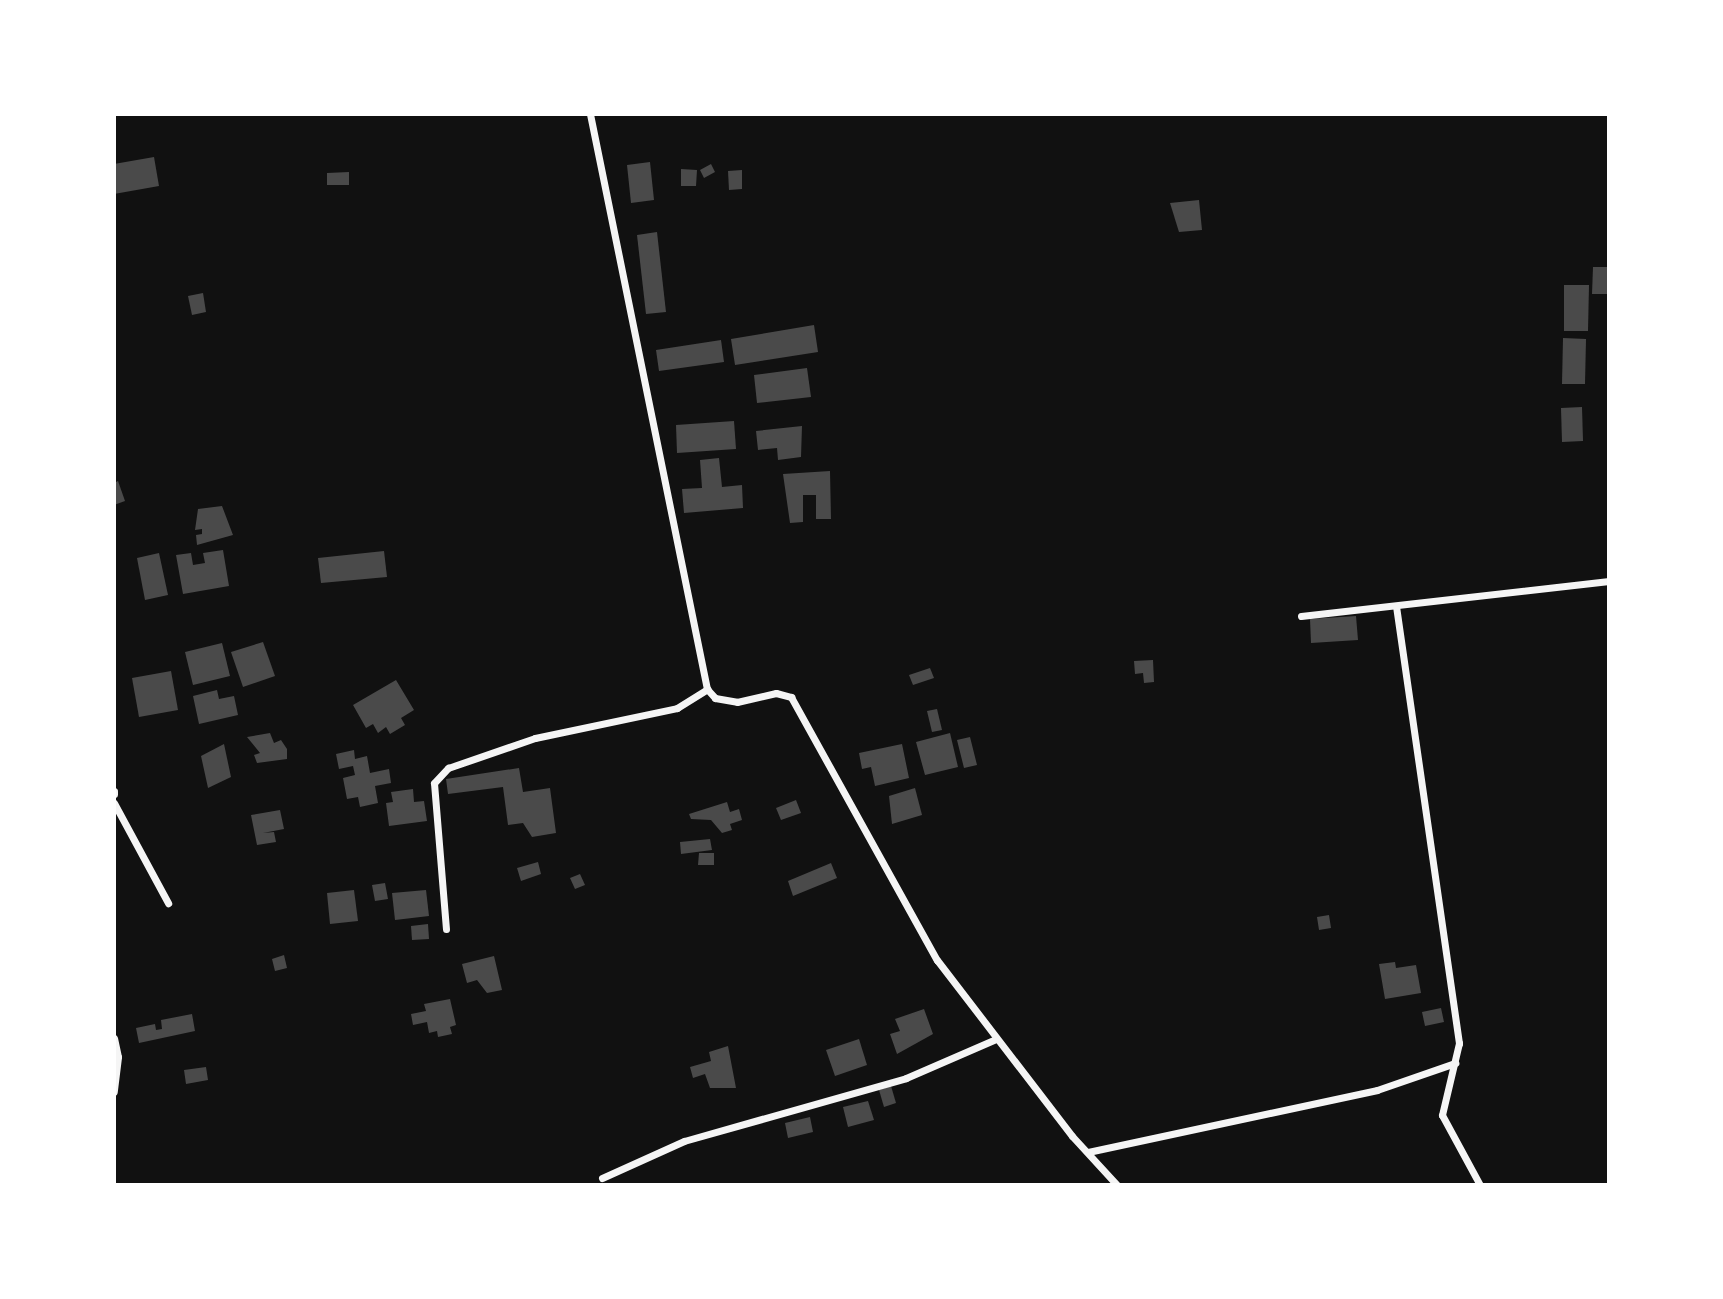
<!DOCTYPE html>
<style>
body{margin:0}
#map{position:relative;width:1723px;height:1299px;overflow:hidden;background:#111;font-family:Overpass,sans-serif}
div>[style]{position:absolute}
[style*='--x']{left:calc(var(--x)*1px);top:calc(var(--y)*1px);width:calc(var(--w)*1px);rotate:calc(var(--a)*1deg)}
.building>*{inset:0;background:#4a4a4a}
.minor>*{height:7px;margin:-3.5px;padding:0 3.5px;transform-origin:3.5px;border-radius:3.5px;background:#f5f5f5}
span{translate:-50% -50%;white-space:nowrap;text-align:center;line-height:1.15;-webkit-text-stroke:8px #fff;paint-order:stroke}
.frame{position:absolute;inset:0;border:116px solid #fff;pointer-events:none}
</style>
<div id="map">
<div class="building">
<i style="clip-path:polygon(154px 157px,159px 186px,114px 194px,114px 164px)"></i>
<i style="clip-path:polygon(650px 162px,654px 200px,631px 203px,627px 165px)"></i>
<i style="clip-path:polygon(711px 164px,715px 172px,704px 178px,700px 170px)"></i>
<i style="clip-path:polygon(681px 169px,697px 170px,696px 186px,681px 186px)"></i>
<i style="clip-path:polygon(742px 170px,742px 189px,729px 190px,728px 171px)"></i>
<i style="clip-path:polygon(349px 172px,349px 185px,327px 185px,327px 173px)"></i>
<i style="clip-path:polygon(1199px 200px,1202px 230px,1179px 232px,1170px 203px)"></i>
<i style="clip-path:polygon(657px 232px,666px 312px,646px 314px,637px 235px)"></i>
<i style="clip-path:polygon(1593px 267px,1609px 267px,1609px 294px,1592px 294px)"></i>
<i style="clip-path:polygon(1564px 285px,1589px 285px,1588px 331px,1564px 331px)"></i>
<i style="clip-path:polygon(203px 293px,206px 312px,192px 315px,188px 296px)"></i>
<i style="clip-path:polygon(814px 325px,818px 352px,735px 365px,731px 339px)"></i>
<i style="clip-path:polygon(1563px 338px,1586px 339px,1585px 384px,1562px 384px)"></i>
<i style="clip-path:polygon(721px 340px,724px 362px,659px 371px,656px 350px)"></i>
<i style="clip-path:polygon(807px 368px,811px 397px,757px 403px,754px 375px)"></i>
<i style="clip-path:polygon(1582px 407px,1583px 441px,1562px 442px,1561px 408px)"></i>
<i style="clip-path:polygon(734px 421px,736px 449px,677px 453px,676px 425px)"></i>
<i style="clip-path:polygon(802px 426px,801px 457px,778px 460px,777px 448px,758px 450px,756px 431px)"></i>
<i style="clip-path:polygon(719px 458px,722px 487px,742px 485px,743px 508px,684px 513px,682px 489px,702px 488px,700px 460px)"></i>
<i style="clip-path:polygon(830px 471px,831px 519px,816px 519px,816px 495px,803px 495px,803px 522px,790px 523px,783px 474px)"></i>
<i style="clip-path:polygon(118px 481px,125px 501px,114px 505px,114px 483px)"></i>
<i style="clip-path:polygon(222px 506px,233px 535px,197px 545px,196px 535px,202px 534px,202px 529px,195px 530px,198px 509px)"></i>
<i style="clip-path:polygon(223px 550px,229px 586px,183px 594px,176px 555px,191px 553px,193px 565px,205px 563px,203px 553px)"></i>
<i style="clip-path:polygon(384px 551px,387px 577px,321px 583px,318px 558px)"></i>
<i style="clip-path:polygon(159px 553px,168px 595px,145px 600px,137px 558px)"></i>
<i style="clip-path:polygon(1356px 616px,1358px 640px,1311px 643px,1310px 619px)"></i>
<i style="clip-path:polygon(263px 642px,275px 676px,243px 687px,231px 652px)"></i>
<i style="clip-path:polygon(222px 643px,230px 676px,193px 685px,185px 652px)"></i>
<i style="clip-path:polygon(1153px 660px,1154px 682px,1144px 683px,1143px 673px,1135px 674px,1134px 661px)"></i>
<i style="clip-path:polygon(930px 668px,934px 678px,913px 685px,909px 675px)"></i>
<i style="clip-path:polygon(171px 671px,178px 710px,139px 717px,132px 678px)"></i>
<i style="clip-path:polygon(396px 680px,414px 710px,401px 718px,405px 725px,390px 734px,386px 727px,378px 733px,373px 724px,366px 728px,353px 705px)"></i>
<i style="clip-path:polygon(217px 690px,219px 699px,234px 696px,238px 715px,199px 724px,193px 696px)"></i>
<i style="clip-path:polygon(937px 709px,942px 730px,932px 732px,927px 711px)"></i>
<i style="clip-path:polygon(270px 733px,274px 743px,281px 740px,287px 749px,287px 759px,257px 763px,254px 755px,260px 753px,247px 737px)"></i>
<i style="clip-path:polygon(950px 733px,958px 767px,925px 775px,916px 742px)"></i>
<i style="clip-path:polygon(970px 737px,977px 765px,964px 768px,957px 740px)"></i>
<i style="clip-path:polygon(224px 744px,231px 777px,208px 788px,201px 756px)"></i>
<i style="clip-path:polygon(902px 744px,909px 778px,875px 786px,871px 767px,862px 769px,859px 753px)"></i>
<i style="clip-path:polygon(354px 750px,355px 759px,367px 756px,370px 773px,389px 769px,391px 783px,375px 786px,378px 803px,360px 807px,358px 797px,347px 799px,343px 778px,355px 775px,353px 766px,339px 769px,336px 754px)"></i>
<i style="clip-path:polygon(519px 768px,523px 792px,550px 788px,556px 833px,532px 837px,523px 823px,508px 825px,503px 787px,448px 794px,446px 779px)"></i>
<i style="clip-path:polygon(915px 788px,922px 815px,892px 824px,889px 796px)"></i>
<i style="clip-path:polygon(413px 789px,414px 802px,424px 801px,427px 821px,389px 826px,386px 803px,393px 802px,391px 792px)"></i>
<i style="clip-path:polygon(796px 800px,801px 813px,781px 820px,776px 808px)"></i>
<i style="clip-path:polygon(727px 802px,730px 812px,739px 809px,742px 820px,730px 824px,732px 830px,722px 833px,711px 820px,691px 819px,689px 814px)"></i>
<i style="clip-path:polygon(280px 810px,284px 829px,263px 833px,274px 832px,276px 842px,257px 845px,251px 815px)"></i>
<i style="clip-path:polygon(710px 839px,712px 850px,681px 854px,680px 842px)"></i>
<i style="clip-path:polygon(699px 853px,714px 853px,714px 865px,698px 865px)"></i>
<i style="clip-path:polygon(538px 862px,541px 874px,521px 881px,517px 868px)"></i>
<i style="clip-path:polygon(831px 863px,837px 878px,793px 896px,788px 881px)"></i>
<i style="clip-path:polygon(580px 874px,585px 885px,575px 889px,570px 878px)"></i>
<i style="clip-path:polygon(385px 883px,388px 899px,375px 901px,372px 885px)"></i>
<i style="clip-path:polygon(354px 890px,358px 921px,330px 924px,327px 893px)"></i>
<i style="clip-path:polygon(426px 890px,429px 916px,395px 920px,392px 893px)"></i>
<i style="clip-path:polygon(1329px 915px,1331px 928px,1319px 930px,1317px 917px)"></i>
<i style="clip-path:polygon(428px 924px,429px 939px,412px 940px,411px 926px)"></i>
<i style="clip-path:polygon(284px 955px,287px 968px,275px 971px,272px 959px)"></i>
<i style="clip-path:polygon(494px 956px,502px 990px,487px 993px,477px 980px,467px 983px,462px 964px)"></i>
<i style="clip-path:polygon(1395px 962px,1396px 968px,1416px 965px,1421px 993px,1385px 999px,1379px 964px)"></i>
<i style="clip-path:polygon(450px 999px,456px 1025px,450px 1027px,452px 1034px,438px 1037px,437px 1031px,429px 1033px,427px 1022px,413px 1025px,411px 1014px,426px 1011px,424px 1004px)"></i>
<i style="clip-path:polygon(1441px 1008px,1444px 1022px,1425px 1026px,1422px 1012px)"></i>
<i style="clip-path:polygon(924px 1009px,933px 1034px,897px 1054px,890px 1034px,900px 1031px,895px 1019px)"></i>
<i style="clip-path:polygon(192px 1014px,195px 1031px,139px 1043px,136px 1028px,155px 1024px,156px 1030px,162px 1029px,161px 1020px)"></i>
<i style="clip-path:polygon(859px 1039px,867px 1065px,835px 1076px,826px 1050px)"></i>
<i style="clip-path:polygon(728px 1046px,736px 1088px,710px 1088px,705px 1074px,693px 1078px,690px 1067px,711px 1061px,709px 1052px)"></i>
<i style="clip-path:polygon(206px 1067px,208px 1080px,186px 1084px,184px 1070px)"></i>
<i style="clip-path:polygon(891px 1086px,896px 1103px,884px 1107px,879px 1090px)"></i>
<i style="clip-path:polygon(868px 1101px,874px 1120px,848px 1127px,843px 1107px)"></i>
<i style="clip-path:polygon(810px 1117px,813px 1132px,788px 1138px,785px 1123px)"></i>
</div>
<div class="minor">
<i style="--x:590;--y:114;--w:587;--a:78.5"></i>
<i style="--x:707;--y:689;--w:12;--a:48"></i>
<i style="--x:715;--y:698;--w:22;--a:10"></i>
<i style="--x:737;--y:702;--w:40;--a:-13"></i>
<i style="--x:776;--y:693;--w:16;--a:15"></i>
<i style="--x:791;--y:697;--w:301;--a:61"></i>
<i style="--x:937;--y:960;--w:222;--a:52.5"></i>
<i style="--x:1072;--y:1136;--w:67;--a:47.4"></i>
<i style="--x:1396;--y:606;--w:442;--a:81.8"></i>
<i style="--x:1459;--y:1043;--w:74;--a:103.3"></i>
<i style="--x:1442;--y:1115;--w:80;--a:61.5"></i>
<i style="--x:1301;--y:616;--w:310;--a:-6.5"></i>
<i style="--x:114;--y:791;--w:3;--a:90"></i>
<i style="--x:114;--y:803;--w:114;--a:61.6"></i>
<i style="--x:446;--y:929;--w:146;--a:-94.7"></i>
<i style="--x:434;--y:783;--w:21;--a:-47"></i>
<i style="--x:448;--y:768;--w:92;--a:-19"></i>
<i style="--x:535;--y:738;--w:145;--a:-11.9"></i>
<i style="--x:677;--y:708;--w:36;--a:-32"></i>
<i style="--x:114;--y:1038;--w:19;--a:78"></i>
<i style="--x:118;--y:1057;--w:35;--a:97"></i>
<i style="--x:1088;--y:1152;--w:296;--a:-12.1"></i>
<i style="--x:1377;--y:1090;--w:83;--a:-19.1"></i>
<i style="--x:602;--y:1178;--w:90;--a:-24.3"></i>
<i style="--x:684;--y:1141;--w:231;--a:-15.8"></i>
<i style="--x:906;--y:1078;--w:98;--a:-23.4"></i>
</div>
<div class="frame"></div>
</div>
